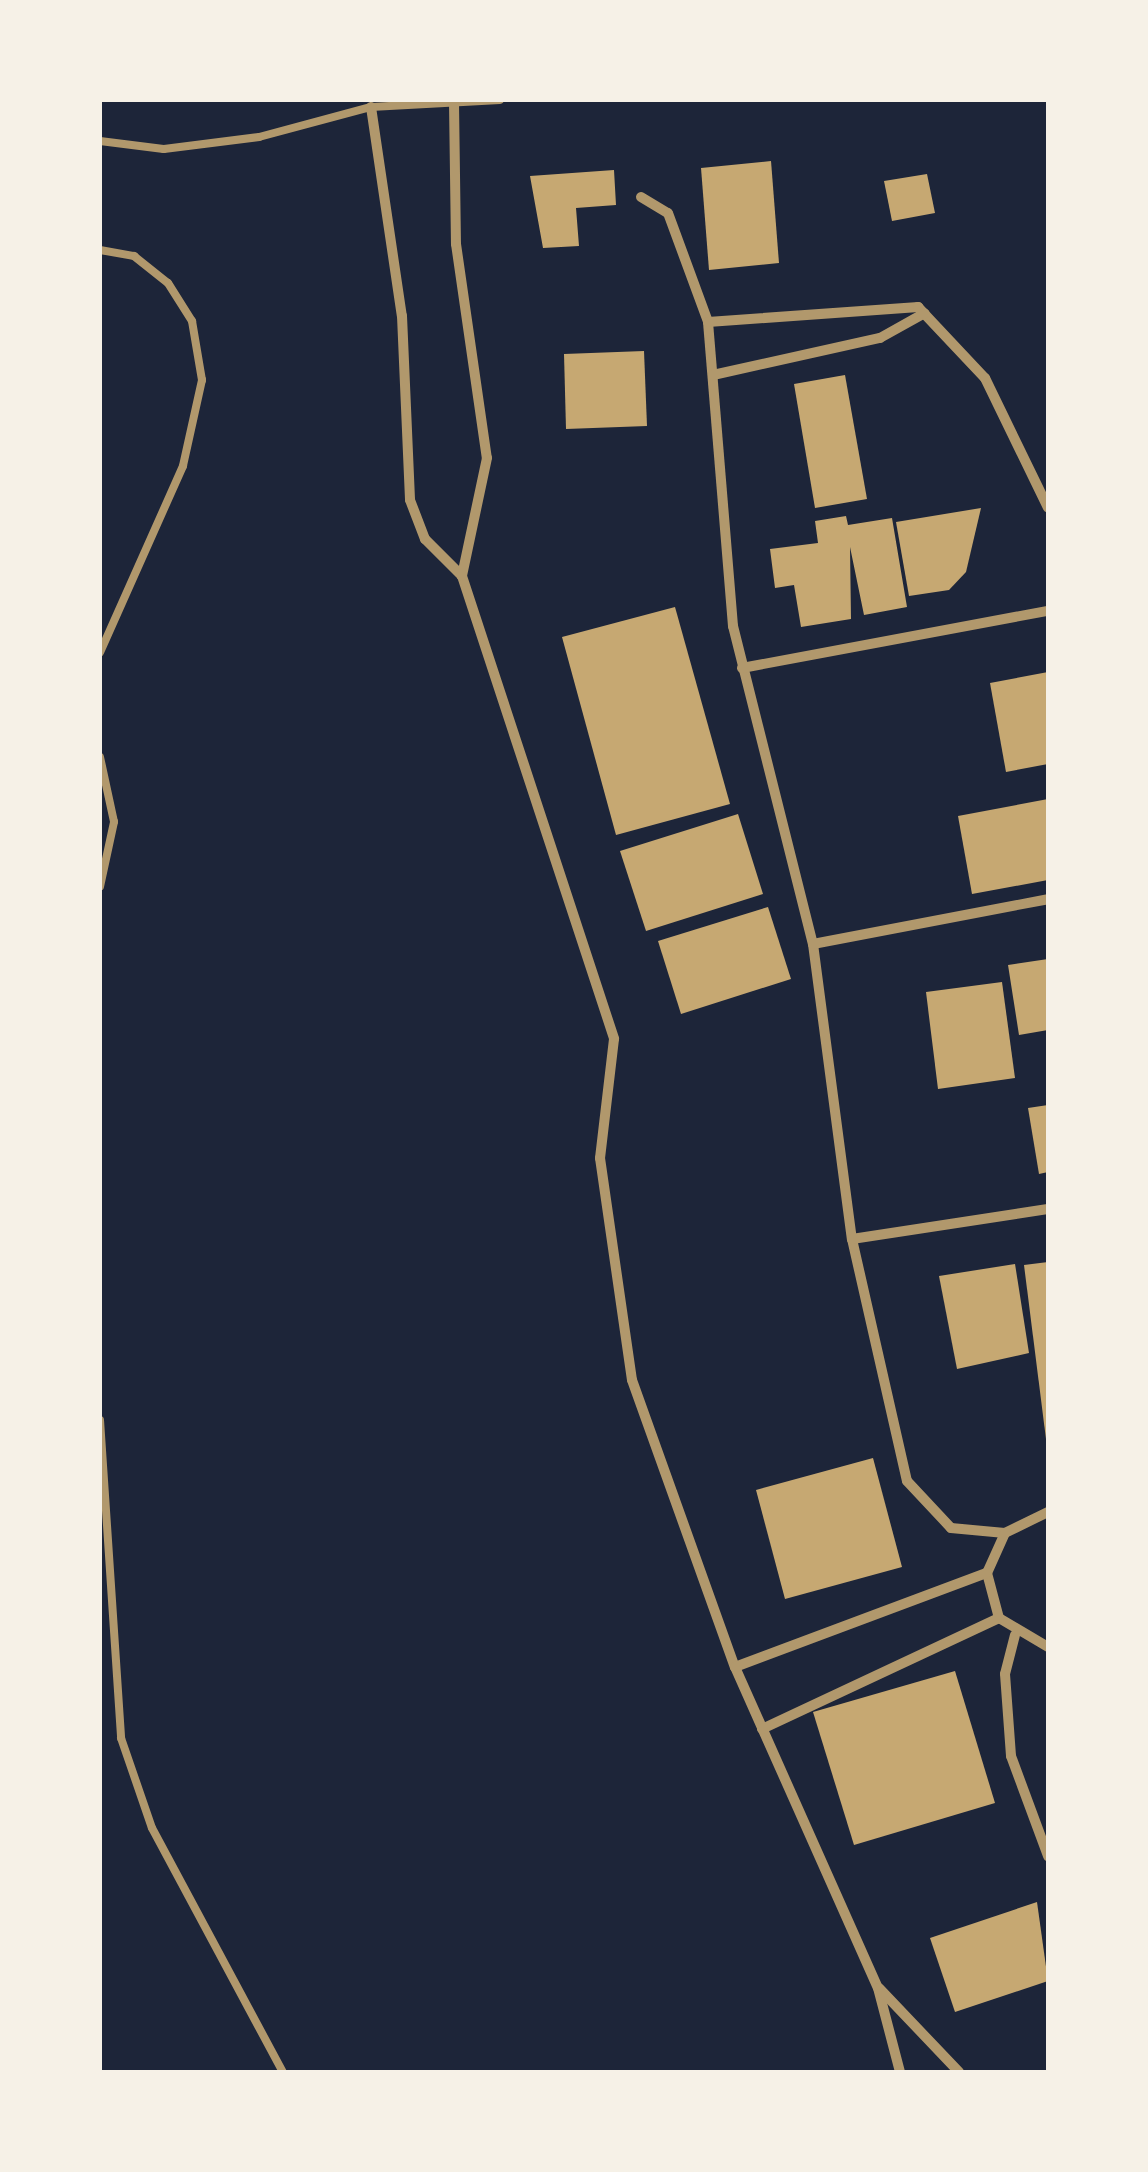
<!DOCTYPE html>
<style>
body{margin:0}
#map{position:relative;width:1148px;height:2172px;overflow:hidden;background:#14213d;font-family:"PT Sans Narrow",sans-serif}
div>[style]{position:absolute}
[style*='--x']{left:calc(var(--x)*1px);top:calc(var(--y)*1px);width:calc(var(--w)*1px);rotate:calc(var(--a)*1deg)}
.green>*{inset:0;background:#1d2539}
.building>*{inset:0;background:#c6a872}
.service>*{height:8px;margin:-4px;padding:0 4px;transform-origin:4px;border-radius:4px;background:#b1986c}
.minor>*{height:10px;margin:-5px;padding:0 5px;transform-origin:5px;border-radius:5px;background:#b1986c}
span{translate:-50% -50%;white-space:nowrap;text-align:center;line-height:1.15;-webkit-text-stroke:10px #f6f1e7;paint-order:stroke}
.frame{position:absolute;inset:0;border:102px solid #f6f1e7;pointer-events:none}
</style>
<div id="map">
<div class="green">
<i style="clip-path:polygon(100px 100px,1048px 100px,1048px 2072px,100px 2072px)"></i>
</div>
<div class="building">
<i style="clip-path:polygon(771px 161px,779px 263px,709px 270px,701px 168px)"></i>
<i style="clip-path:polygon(614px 170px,616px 205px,576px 208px,579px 246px,543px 248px,530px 176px)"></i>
<i style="clip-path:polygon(927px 174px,935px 213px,892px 221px,884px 181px)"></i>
<i style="clip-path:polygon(644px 351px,647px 426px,566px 429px,564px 354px)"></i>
<i style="clip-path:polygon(845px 375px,867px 499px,815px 508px,794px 384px)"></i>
<i style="clip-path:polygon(981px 508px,966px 572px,949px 590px,909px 596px,896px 522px)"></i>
<i style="clip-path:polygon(846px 516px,848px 525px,892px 518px,907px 607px,864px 615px,850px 547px,851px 619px,801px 627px,794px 585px,775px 588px,770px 549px,818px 543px,815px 521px)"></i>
<i style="clip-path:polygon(675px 607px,730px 804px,616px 835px,562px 637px)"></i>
<i style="clip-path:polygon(1048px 672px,1048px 764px,1006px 772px,990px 683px)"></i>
<i style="clip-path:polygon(1048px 799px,1048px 880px,972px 894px,958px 816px)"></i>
<i style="clip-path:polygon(738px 814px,763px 894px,646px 931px,620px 851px)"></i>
<i style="clip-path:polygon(768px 907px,791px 979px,681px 1014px,658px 941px)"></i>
<i style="clip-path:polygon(1048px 959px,1048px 1030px,1019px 1035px,1008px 965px)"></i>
<i style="clip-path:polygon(1002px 982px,1015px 1078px,938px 1089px,926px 992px)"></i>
<i style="clip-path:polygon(1048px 1105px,1048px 1172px,1039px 1174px,1028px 1108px)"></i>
<i style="clip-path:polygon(1048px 1262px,1048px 1439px,1046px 1439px,1024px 1265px)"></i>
<i style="clip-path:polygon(1015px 1264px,1029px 1353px,957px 1369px,939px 1276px)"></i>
<i style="clip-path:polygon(873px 1458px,902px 1567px,785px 1599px,756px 1490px)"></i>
<i style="clip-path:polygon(955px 1671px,995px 1803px,854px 1845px,813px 1712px)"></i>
<i style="clip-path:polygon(1037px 1902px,1048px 1981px,955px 2012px,930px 1938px)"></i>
</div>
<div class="service">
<i style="--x:100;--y:141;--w:64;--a:7.1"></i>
<i style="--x:164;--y:149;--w:96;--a:-7.2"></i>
<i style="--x:259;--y:137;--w:116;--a:-15"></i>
<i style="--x:371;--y:107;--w:129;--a:-3.1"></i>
<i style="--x:100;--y:250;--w:35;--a:10"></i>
<i style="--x:134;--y:256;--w:43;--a:38.5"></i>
<i style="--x:168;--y:283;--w:45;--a:57.7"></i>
<i style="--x:192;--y:321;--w:60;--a:80.4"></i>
<i style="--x:202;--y:380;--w:88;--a:102.5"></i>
<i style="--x:183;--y:466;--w:204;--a:114"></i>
<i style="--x:100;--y:757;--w:66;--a:77.8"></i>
<i style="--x:114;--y:822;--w:66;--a:102.2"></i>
<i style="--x:100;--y:1420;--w:319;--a:86.2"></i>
<i style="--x:121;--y:1738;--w:95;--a:71"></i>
<i style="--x:152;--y:1828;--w:277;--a:61.8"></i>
</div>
<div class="minor">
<i style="--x:454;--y:103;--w:141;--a:89.2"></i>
<i style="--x:456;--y:244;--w:216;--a:81.8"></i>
<i style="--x:487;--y:458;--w:121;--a:102"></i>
<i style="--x:462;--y:576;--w:487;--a:71.8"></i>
<i style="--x:614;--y:1039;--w:120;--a:96.7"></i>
<i style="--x:600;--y:1158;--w:224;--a:81.8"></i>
<i style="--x:632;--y:1380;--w:305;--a:70.3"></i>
<i style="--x:735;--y:1667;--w:351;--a:66"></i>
<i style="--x:878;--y:1988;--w:87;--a:75.3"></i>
<i style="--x:371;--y:107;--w:211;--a:81.6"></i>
<i style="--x:402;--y:316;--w:184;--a:87.5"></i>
<i style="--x:410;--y:500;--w:42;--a:69"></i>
<i style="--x:425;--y:539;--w:52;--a:45"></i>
<i style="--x:641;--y:197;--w:31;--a:31"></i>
<i style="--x:668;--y:213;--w:116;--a:69.8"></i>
<i style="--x:708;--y:322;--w:305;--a:85.3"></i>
<i style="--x:733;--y:626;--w:328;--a:75.9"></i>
<i style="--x:813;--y:944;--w:298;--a:82.5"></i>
<i style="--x:852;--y:1239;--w:248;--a:77.2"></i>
<i style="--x:907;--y:1481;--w:64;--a:46.9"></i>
<i style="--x:951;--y:1528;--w:54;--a:5.3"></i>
<i style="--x:708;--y:322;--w:211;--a:-4.1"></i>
<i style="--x:918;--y:307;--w:98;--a:46.7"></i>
<i style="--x:985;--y:378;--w:144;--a:64.1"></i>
<i style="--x:713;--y:375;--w:171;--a:-12.5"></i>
<i style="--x:880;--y:338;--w:51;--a:-29.1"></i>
<i style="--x:742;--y:668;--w:311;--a:-10.6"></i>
<i style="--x:813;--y:944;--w:239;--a:-10.8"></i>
<i style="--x:852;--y:1239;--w:198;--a:-8.7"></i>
<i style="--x:1048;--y:1512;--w:48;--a:154"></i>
<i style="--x:1005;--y:1533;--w:44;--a:114.2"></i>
<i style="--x:987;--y:1573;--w:47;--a:75.1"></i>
<i style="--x:999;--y:1618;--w:57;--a:30.6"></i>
<i style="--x:1015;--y:1635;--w:40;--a:104.4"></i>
<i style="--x:1005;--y:1674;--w:82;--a:85.8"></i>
<i style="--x:1011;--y:1756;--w:107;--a:69.7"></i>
<i style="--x:735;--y:1667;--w:269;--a:-20.5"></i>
<i style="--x:762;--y:1729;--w:262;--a:-25.1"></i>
<i style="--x:879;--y:1988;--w:116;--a:46.4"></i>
</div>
<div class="frame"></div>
</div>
